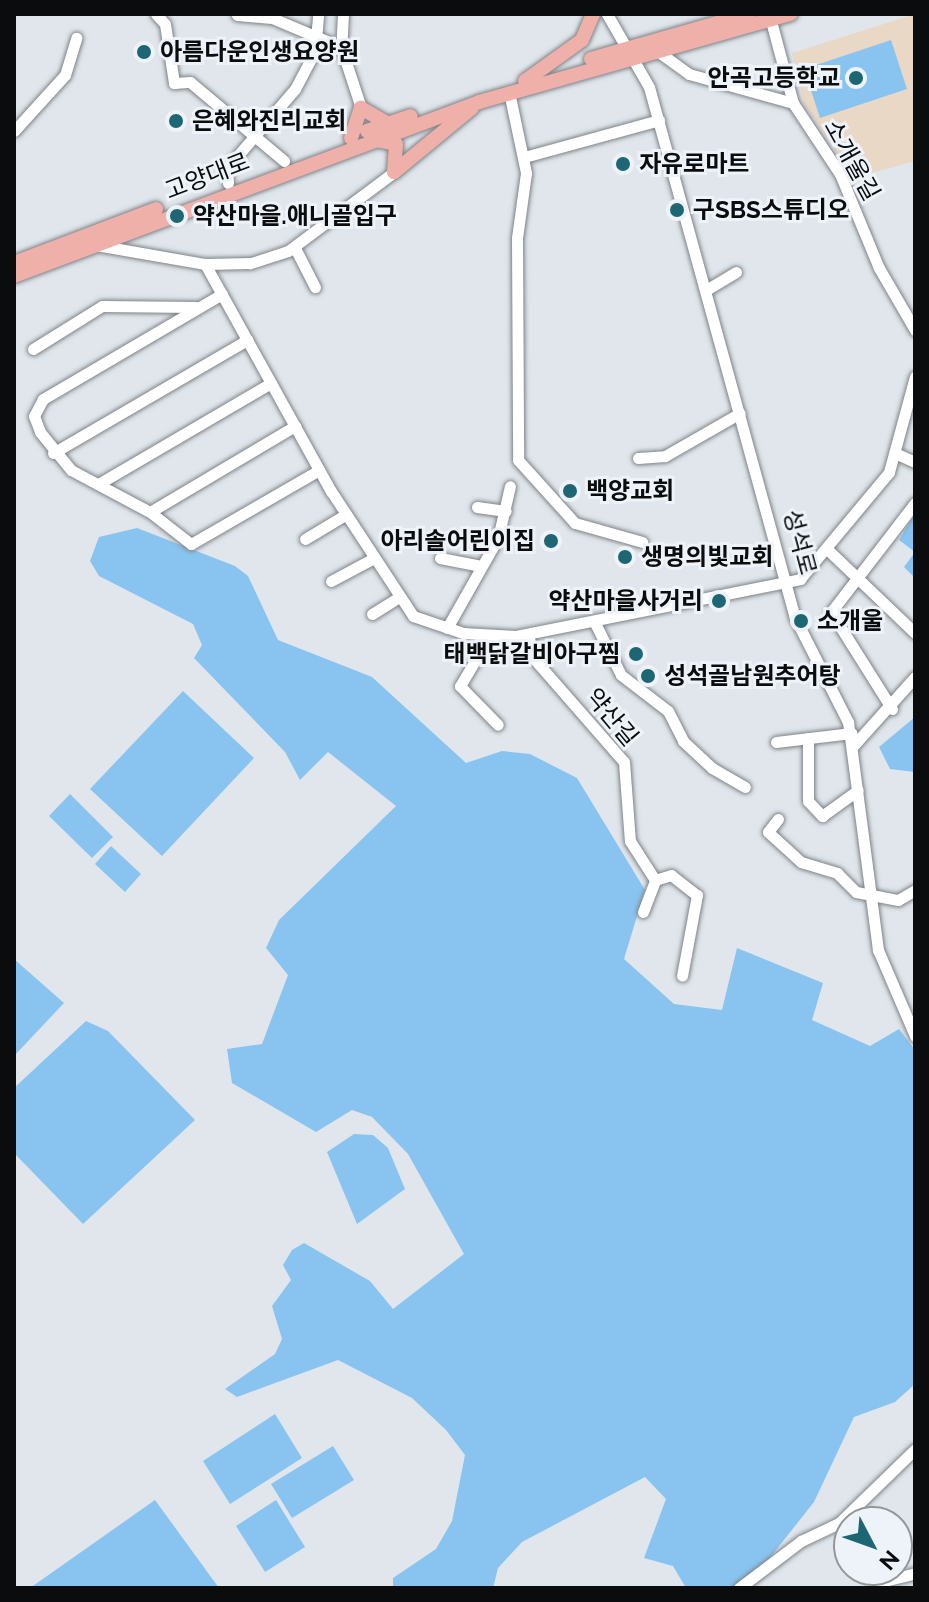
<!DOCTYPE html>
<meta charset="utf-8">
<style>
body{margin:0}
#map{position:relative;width:929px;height:1602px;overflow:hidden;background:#e0e6eb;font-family:Raleway,"Noto Sans KR",sans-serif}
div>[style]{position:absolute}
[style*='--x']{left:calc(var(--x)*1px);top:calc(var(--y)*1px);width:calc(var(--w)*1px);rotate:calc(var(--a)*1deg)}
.education>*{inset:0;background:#ead8c7}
.green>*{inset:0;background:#89c4f0}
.roads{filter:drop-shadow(0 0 2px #7e8388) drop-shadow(0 0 2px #7e8388)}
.minor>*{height:11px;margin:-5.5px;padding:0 5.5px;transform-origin:5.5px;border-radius:5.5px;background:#fff}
.major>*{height:14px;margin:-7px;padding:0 7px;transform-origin:7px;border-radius:7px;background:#efb0aa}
.dots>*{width:22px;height:22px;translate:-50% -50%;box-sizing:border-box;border:4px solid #edf3f8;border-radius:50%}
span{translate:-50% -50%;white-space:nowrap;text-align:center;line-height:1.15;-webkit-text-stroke:6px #edf3f8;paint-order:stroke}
.poi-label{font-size:24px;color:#0a0c0e;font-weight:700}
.left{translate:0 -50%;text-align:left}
.right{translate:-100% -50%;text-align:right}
.street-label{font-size:24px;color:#0a0c0e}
.frame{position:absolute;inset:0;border:16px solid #0a0c0e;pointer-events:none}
.north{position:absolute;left:833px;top:1506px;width:80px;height:80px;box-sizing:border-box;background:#edf3f8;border:2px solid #92979a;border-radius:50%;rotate:131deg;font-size:22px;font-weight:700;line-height:32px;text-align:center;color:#0a0c0e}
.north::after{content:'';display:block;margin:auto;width:28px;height:36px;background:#1e6674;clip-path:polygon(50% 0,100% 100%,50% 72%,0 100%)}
</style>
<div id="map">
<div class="education">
<i style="clip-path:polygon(915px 14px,915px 161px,854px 178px,804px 104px,792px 53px)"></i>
</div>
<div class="green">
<i style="clip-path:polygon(891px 40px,907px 89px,820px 118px,804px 69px)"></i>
<i style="clip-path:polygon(915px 514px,915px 578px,904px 567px,915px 552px,899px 540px)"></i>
<i style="clip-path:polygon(137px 528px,235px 566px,248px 576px,278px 640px,372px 677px,466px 763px,502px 751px,530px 754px,577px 778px,645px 890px,624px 959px,674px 1004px,722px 1010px,737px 948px,823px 983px,812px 1020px,870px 1046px,899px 1029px,915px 1050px,915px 1384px,895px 1402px,854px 1417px,814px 1502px,746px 1588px,686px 1588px,673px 1566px,644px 1558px,666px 1499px,645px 1477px,522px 1542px,498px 1568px,493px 1588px,393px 1588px,393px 1578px,436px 1549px,452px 1521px,465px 1455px,446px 1430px,412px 1398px,338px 1360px,237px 1397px,225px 1389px,275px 1354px,282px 1339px,272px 1306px,291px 1280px,283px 1265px,292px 1250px,304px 1243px,370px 1281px,393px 1309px,464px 1254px,408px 1154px,372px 1117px,352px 1110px,316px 1132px,232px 1083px,227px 1049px,262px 1044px,288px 975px,266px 948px,279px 920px,396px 806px,328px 752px,300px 780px,285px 752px,194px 658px,202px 645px,193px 624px,99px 576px,90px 561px,99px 537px)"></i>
<i style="clip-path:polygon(183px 691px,254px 758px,162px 856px,90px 789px)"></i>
<i style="clip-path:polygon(915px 717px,915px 772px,890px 769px,879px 747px)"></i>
<i style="clip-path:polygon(70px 794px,113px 837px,92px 858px,49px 816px)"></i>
<i style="clip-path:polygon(111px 846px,141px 874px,125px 892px,95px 864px)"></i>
<i style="clip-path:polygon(14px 959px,64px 1003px,14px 1056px)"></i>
<i style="clip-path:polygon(86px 1021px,108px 1031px,195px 1120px,83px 1224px,14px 1153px,14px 1088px)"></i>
<i style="clip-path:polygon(354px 1134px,373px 1135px,388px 1148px,405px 1189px,357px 1224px,327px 1152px)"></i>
<i style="clip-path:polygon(275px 1414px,302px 1458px,230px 1504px,203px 1461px)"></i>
<i style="clip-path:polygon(333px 1446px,354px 1480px,292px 1518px,271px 1484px)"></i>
<i style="clip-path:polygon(155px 1500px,219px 1588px,30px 1588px)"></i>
<i style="clip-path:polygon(276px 1500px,305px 1547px,265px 1572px,236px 1526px)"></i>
</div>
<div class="roads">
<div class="minor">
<i style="--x:156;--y:14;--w:13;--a:48"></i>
<i style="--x:165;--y:24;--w:60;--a:81.3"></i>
<i style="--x:174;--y:83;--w:16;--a:-4"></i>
<i style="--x:190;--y:82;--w:123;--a:40"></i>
<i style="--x:343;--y:14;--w:33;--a:93"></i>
<i style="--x:341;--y:47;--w:64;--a:71.8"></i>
<i style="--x:607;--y:14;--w:84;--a:60.1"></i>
<i style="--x:649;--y:87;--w:551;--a:74.63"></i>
<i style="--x:795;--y:618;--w:117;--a:63"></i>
<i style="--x:848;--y:722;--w:230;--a:82.5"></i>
<i style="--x:878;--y:950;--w:94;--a:66.7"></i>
<i style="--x:237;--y:15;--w:35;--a:5"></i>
<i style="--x:272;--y:18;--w:75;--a:22.8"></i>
<i style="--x:771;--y:21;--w:85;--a:75"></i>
<i style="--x:656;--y:50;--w:41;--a:36"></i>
<i style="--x:689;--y:74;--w:108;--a:15.6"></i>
<i style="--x:793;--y:103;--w:85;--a:56.5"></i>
<i style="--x:840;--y:174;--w:102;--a:67.5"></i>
<i style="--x:879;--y:268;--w:72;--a:59.9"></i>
<i style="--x:509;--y:92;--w:83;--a:78.1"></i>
<i style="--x:526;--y:173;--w:66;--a:97.9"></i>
<i style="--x:517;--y:238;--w:222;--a:89.7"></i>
<i style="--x:518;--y:460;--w:85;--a:47.9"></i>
<i style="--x:575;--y:523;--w:70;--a:15.8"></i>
<i style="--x:14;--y:131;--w:76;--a:-47.7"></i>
<i style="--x:65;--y:75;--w:39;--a:-73"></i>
<i style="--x:524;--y:157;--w:140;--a:-15.3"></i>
<i style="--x:394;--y:172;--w:132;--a:143.3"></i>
<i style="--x:288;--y:251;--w:40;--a:162"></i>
<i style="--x:250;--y:263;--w:45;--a:178.7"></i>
<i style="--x:205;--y:264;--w:260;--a:61"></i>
<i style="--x:331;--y:491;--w:149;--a:56.7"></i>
<i style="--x:413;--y:616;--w:53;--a:18.8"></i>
<i style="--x:463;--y:633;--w:53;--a:3.2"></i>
<i style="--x:516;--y:636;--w:290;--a:-11.3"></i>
<i style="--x:800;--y:579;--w:139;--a:-50.2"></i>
<i style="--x:889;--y:472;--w:99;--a:-74.8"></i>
<i style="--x:228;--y:183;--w:15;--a:-94"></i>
<i style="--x:227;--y:168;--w:104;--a:-49.3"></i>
<i style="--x:295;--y:89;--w:43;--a:-62.2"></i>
<i style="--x:315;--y:51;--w:37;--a:-85"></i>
<i style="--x:96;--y:245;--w:111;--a:9.9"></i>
<i style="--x:295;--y:248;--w:44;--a:62.9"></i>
<i style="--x:706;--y:290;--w:35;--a:-31"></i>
<i style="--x:222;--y:294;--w:208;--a:149.6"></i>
<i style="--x:43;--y:399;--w:19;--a:118"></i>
<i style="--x:34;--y:416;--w:17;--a:69"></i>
<i style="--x:40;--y:432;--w:49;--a:50.8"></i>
<i style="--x:71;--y:470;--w:89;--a:28"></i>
<i style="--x:150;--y:512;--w:52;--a:38"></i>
<i style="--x:191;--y:544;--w:148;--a:-30"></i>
<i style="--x:33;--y:349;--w:81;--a:-31.9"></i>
<i style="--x:102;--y:306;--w:94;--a:0.6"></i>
<i style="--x:53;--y:453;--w:225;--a:-30.2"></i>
<i style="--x:897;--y:454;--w:20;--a:24"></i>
<i style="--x:638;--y:458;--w:27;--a:-4"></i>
<i style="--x:665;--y:456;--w:86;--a:-29.8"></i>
<i style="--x:100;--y:483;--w:198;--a:-30.3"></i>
<i style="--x:477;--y:507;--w:29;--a:8"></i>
<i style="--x:150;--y:512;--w:169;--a:-30.7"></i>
<i style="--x:305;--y:539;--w:47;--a:-31"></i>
<i style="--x:827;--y:549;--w:122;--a:43.7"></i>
<i style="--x:440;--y:558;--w:38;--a:11"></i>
<i style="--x:331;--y:581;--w:47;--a:-28.2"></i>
<i style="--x:372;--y:614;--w:28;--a:-32"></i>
<i style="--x:595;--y:623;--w:58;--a:63.4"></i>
<i style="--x:621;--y:675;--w:59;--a:37.5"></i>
<i style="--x:668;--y:711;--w:34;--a:63"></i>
<i style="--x:683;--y:741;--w:40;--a:43"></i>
<i style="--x:712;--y:768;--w:38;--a:30"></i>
<i style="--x:447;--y:628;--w:103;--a:-60.5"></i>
<i style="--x:498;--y:538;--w:53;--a:-77"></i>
<i style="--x:528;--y:635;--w:26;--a:74"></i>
<i style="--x:535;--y:660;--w:135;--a:48.9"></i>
<i style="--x:624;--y:762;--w:79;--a:85.7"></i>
<i style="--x:630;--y:841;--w:46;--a:57.3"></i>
<i style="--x:489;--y:637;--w:57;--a:120.6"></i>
<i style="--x:460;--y:686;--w:54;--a:45.7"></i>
<i style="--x:892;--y:709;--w:115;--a:-122.2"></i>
<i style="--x:831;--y:612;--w:138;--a:-52.4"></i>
<i style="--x:808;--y:738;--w:63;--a:90"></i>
<i style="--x:808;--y:801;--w:21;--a:47"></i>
<i style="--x:822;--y:816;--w:44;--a:-35.8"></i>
<i style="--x:776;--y:742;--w:76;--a:-6.8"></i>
<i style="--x:853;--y:746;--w:93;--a:-48.1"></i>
<i style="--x:778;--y:819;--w:16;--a:128"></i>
<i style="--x:768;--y:832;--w:45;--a:42.3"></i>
<i style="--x:801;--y:862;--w:38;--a:17"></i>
<i style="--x:837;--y:873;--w:27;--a:45"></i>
<i style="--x:856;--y:892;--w:43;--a:10.8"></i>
<i style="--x:898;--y:900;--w:20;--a:-30"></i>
<i style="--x:643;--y:912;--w:34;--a:-69"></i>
<i style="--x:655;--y:880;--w:17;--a:-17"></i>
<i style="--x:671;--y:875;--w:33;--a:38"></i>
<i style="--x:697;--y:895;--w:82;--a:100.5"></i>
<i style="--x:880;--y:1582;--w:36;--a:-14"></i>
<i style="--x:739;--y:1588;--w:78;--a:-37.2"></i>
<i style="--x:801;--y:1541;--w:42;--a:-25.3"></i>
<i style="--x:839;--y:1523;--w:106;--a:-44.2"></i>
</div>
<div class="major">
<i style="--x:591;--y:59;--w:164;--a:-15.9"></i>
<i style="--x:525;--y:81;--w:70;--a:-35.7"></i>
<i style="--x:582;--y:40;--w:28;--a:-67"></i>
<i style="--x:367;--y:131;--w:46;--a:-18.8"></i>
<i style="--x:351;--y:138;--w:32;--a:-72"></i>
<i style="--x:361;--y:108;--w:30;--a:30"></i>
<i style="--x:371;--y:139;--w:25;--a:11"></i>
<i style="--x:396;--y:144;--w:28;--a:94"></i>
<i style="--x:394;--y:172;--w:101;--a:-39.4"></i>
<i style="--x:14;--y:263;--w:152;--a:-20.8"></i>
<i style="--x:14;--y:276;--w:496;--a:-20.5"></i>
<i style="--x:479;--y:102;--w:324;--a:-15.8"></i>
</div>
</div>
<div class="dots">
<i style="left:144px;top:52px;background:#1e6674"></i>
<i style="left:856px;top:78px;background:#1e6674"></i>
<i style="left:176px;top:121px;background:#1e6674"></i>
<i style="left:623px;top:164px;background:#1e6674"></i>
<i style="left:677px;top:210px;background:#1e6674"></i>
<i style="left:177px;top:216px;background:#1e6674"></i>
<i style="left:570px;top:491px;background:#1e6674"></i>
<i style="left:551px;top:541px;background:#1e6674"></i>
<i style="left:625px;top:557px;background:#1e6674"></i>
<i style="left:719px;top:601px;background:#1e6674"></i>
<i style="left:801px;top:621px;background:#1e6674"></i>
<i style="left:636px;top:654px;background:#1e6674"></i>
<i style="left:648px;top:676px;background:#1e6674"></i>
</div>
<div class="poi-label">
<span class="left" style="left:160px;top:52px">아름다운인생요양원</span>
<span class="right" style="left:840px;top:78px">안곡고등학교</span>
<span class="left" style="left:192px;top:121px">은혜와진리교회</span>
<span class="left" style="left:639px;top:164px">자유로마트</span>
<span class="left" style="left:693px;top:210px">구SBS스튜디오</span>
<span class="left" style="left:193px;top:216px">약산마을.애니골입구</span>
<span class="left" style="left:586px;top:491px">백양교회</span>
<span class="right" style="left:535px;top:541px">아리솔어린이집</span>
<span class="left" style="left:641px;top:557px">생명의빛교회</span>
<span class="right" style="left:703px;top:601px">약산마을사거리</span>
<span class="left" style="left:817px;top:621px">소개울</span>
<span class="right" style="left:620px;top:654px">태백닭갈비아구찜</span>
<span class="left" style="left:664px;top:676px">성석골남원추어탕</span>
</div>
<div class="street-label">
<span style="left:852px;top:160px;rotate:61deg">소개울길</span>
<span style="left:207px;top:176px;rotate:-21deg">고양대로</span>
<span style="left:800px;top:542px;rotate:75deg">성석로</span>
<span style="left:612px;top:717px;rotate:50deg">약산길</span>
</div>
<div class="frame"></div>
<div class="north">N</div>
</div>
